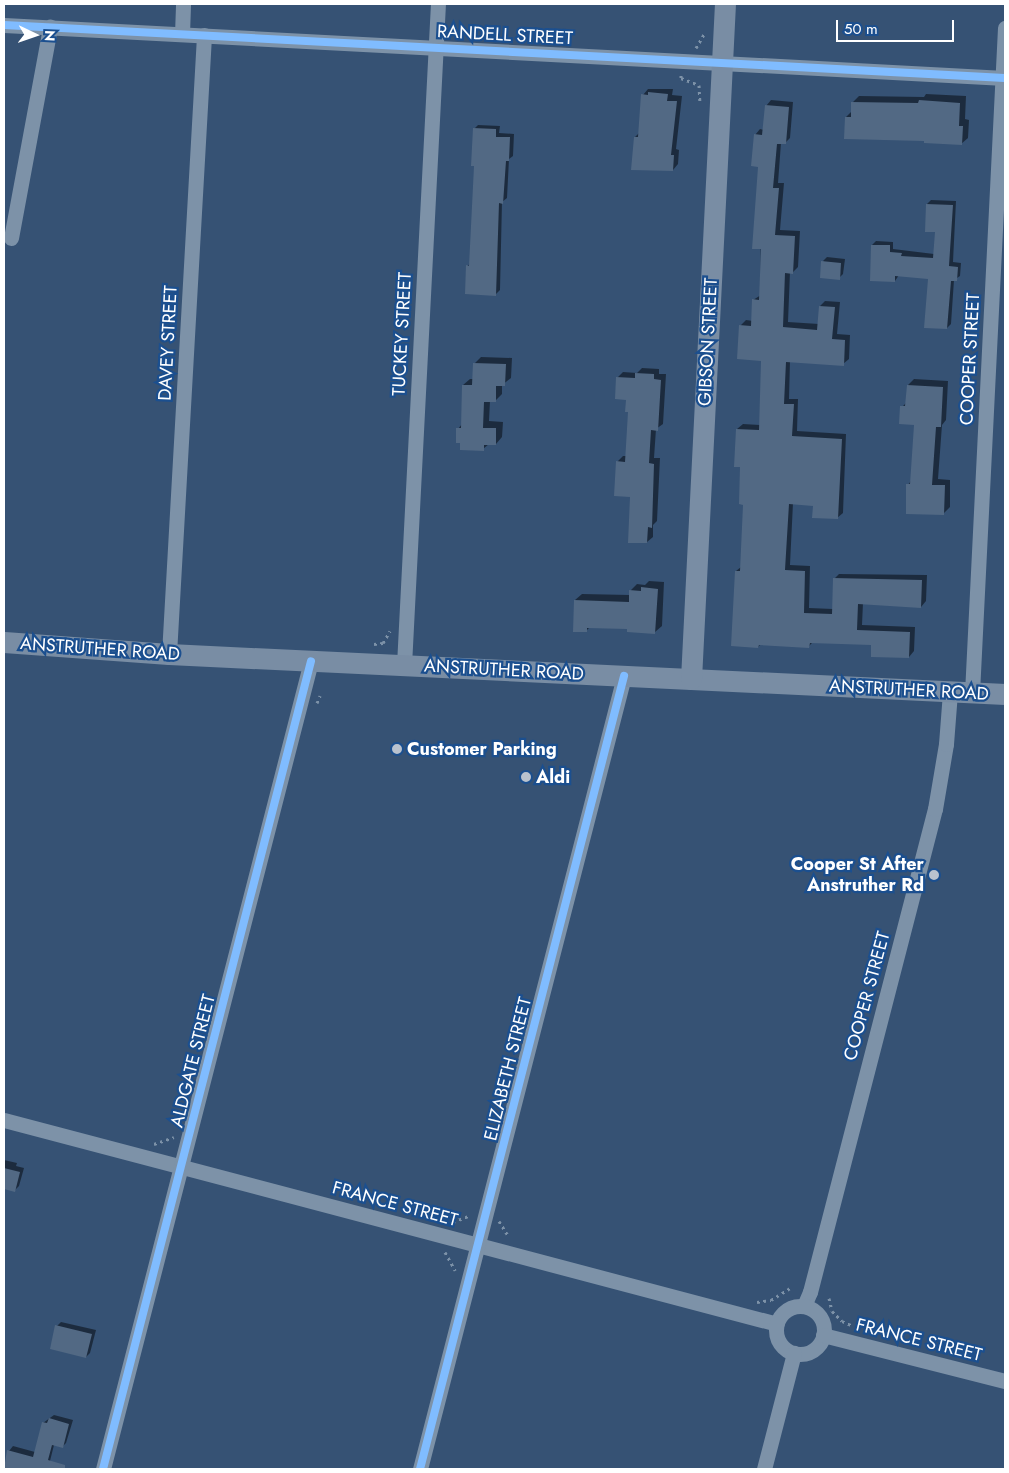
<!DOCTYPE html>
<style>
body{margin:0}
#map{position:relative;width:1009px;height:1473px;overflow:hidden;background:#365274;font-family:Jost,sans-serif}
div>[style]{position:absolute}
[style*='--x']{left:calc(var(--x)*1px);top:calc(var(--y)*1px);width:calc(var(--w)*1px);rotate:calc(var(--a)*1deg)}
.shadow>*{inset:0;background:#0007}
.building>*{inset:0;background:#526984}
.path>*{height:3px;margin-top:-1.5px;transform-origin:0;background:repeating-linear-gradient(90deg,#7d92a8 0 2.5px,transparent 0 6.5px)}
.street>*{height:15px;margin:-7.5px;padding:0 7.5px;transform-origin:7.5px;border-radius:7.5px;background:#7d92a8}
.street>.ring{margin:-7.5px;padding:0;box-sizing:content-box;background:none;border:15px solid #7d92a8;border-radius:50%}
.secondary>*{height:21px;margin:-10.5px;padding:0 10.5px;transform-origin:10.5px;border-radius:10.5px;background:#798da4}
.cycleway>*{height:8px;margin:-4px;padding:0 4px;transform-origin:4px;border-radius:4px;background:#80bcff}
.dots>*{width:14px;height:14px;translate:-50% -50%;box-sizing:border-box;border:2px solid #1b4f8f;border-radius:50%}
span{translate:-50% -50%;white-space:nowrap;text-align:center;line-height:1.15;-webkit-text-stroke:4.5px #1b4f8f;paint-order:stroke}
.street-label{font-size:18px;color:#fff}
.poi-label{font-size:18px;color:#fff;font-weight:700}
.left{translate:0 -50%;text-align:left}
.right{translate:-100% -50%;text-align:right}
.frame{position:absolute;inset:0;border:5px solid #fff;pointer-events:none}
.north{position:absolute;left:10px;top:10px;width:50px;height:50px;-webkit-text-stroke:4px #1b4f8f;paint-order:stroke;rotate:93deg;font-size:14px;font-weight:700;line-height:20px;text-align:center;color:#fff}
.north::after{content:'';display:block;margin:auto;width:18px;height:22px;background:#fff;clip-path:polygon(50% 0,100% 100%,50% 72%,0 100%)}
.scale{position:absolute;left:836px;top:20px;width:118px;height:22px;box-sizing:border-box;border:2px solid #fff;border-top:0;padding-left:6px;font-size:15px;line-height:18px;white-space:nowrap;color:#fff;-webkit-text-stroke:4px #1b4f8f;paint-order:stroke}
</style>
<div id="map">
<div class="shadow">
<i style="clip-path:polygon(648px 89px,673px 89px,672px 95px,682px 96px,676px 149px,679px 150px,678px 164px,673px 170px,635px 137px,640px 132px,643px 95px)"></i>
<i style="clip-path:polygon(926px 94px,966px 96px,965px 119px,969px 120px,968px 138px,961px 144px,926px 139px,846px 117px,852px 111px,852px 103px,859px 96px,924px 97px)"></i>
<i style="clip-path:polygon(771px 100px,793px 102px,790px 138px,785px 143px,781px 143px,778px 183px,784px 183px,780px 230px,800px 231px,798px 267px,793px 272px,790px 272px,788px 322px,819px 324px,820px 306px,825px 301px,840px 302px,837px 334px,850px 335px,849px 359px,843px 364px,790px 361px,789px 399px,798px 399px,797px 431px,846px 434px,843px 513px,837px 518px,815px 505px,793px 503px,790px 565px,810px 566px,809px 608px,833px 609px,834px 579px,839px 574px,927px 575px,926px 601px,921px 607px,863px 603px,862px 625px,915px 627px,914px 651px,909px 657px,873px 644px,813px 642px,809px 646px,761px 644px,758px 647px,736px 571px,741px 567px,744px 503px,737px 429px,743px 424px,760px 425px,763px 359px,740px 326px,746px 320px,753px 321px,753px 300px,761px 295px,760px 166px,755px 135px,760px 129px,764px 130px,766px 106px)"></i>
<i style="clip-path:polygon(478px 125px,500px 126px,499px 133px,514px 134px,513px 156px,509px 159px,507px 198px,502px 202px,500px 290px,496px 294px,468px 266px,470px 263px,475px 165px,474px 129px)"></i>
<i style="clip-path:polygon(931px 200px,956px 201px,953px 262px,961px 263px,960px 276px,954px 280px,951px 324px,947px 328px,929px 278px,899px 275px,895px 281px,872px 245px,876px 241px,893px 242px,893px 249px,934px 254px,936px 231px,927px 204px)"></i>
<i style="clip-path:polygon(827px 257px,845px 259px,843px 274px,839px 278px,823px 261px)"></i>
<i style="clip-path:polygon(481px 357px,512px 358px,511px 378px,502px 385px,502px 394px,495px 401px,490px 401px,489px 421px,503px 422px,502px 437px,496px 444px,489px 444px,483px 449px,458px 429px,462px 424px,463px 385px,470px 379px,473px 379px,474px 364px)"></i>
<i style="clip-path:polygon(642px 368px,659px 369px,659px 374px,666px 374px,663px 424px,656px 429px,654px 458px,660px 458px,657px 521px,653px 525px,653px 537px,647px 542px,617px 462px,623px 456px,627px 456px,629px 411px,627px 398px,617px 378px,623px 372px,637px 373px)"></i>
<i style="clip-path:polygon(914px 379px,948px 381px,946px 420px,942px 425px,938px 479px,950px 480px,950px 507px,943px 514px,908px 485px,911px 481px,915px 424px,902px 407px,907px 402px,908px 385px)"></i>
<i style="clip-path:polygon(649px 581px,664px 582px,662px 626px,655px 632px,628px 628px,590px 627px,586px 631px,575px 600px,582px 594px,630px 595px,630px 591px,637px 584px,645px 585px)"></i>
<i style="clip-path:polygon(4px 1160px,17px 1163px,16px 1166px,24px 1168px,19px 1186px,15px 1190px,4px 1187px)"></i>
<i style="clip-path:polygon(61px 1322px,96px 1330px,90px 1353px,86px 1357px,57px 1326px)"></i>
<i style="clip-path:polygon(54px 1415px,73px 1420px,66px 1443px,62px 1447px,54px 1445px,48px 1469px,4px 1469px,9px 1451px,13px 1446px,35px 1452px,43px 1423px)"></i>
</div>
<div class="building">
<i style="clip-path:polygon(648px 92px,668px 94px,667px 101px,677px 101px,671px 155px,674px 155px,673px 171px,631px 170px,634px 137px,638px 137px,641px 94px,648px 95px)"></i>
<i style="clip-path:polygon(919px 100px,960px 103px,959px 126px,963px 126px,962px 145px,924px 143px,924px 141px,844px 139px,845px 117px,851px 117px,851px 102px,918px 103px)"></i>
<i style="clip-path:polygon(765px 105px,789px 107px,786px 144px,777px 144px,773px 188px,779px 188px,775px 235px,795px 236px,793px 274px,785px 273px,783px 327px,817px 330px,819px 306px,835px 307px,832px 339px,845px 340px,844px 366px,786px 362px,784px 404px,794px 404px,792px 436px,842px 439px,838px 519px,812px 518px,813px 506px,789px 504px,785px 570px,805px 571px,804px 613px,832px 614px,833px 578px,922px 580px,921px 608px,858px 604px,857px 630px,910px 632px,909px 658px,871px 657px,871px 645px,810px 643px,809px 648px,759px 645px,758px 648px,731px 646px,735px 571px,740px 571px,743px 505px,739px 504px,740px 467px,734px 467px,736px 429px,759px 430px,761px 361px,737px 359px,739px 325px,751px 326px,752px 299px,759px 300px,761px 249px,752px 249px,758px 167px,751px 166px,754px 134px,762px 135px)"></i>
<i style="clip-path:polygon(473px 128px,496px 129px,496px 137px,510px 137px,509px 161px,506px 161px,503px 204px,499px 203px,496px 296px,465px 294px,466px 265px,469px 266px,474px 166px,471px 166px)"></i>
<i style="clip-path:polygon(926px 204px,953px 205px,949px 266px,958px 267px,957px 281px,951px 281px,947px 329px,924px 328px,928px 279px,895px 276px,895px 282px,870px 281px,871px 245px,890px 245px,890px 252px,902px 253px,901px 256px,933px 258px,935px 232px,925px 232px)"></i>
<i style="clip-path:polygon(821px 261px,841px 263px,840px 280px,820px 278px)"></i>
<i style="clip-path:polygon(473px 363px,506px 364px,505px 386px,496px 386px,496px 402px,484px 402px,483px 428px,496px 428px,496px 445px,484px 445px,484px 451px,460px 450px,460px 443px,456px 443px,456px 428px,461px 428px,462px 385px,472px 385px)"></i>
<i style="clip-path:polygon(635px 373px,654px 374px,654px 379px,661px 380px,658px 431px,651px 430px,649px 463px,654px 464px,652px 528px,648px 527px,647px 543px,628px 543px,630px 497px,614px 496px,616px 461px,625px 462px,628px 412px,625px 412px,626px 400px,615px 399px,616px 377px,635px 378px)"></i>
<i style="clip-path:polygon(907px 385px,943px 387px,941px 427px,936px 427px,932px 485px,945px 485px,944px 515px,906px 514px,906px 484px,910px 484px,914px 425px,899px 424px,900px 406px,905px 406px)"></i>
<i style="clip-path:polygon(641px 587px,658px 589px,655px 634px,627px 632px,627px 629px,587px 628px,587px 632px,573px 632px,574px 600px,629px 602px,629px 590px,641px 591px)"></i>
<i style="clip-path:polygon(4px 1168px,20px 1172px,15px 1192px,4px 1189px)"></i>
<i style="clip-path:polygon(55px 1325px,92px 1334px,86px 1358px,50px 1349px)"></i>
<i style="clip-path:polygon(49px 1418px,69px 1424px,63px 1448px,52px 1445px,48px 1460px,65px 1465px,65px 1469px,4px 1469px,7px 1450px,33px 1457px,42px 1422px,47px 1423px)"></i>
</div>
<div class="path">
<i style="--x:696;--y:48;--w:16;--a:-60"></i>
<i style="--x:681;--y:75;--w:3;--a:90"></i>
<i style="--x:681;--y:78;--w:19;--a:21"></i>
<i style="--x:699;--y:85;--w:19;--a:87"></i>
<i style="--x:374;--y:644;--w:9;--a:-6"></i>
<i style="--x:383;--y:643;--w:14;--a:-60"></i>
<i style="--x:317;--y:703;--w:8;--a:-67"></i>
<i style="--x:154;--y:1144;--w:21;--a:-19"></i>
<i style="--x:499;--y:1221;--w:19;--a:58"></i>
<i style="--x:453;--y:1222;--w:19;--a:-21"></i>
<i style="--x:445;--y:1252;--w:21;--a:61"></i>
<i style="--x:829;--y:1298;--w:13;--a:77"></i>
<i style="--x:832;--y:1311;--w:14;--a:45"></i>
<i style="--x:842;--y:1321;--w:12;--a:24"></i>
<i style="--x:757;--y:1302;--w:14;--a:-8"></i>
<i style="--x:771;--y:1300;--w:25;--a:-32"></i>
</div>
<div class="street">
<i style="--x:4;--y:25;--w:1002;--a:3.03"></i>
<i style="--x:182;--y:34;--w:30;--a:-88"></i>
<i style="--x:11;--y:238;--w:215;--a:-79.5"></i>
<i style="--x:169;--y:654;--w:620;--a:-86.76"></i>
<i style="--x:404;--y:665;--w:662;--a:-87.06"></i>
<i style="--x:972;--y:693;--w:666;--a:-87.16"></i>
<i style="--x:4;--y:1120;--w:799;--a:14.78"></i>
<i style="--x:804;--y:1306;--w:15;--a:-67"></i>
<i style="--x:810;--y:1292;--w:499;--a:-75.5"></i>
<i style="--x:935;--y:809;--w:66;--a:-80.4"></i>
<i style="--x:946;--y:744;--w:52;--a:-85.6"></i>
<i class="ring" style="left:776px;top:1306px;width:33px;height:33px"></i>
<i style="--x:823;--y:1335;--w:188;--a:14.2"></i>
<i style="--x:103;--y:1469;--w:834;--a:-75.56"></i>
<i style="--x:420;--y:1469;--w:819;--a:-75.57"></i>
<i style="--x:764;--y:1469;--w:120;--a:-75.5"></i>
</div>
<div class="secondary">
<i style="--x:4;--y:642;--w:165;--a:4.2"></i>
<i style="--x:169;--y:654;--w:837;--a:2.74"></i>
<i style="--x:691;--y:679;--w:676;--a:-87.12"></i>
</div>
<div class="cycleway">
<i style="--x:4;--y:25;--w:1002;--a:3.03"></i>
<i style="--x:103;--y:1469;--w:834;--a:-75.56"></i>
<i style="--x:420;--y:1469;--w:819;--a:-75.57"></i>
</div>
<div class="dots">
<i style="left:397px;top:749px;background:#b9c2ce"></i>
<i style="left:526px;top:777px;background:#b9c2ce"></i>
<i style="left:934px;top:875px;background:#b9c2ce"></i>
</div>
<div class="street-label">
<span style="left:505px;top:35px;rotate:3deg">RANDELL STREET</span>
<span style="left:402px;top:334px;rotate:-87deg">TUCKEY STREET</span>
<span style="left:708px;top:342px;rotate:-87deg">GIBSON STREET</span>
<span style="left:168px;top:343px;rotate:-87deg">DAVEY STREET</span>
<span style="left:970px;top:359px;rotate:-87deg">COOPER STREET</span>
<span style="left:100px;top:649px;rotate:4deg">ANSTRUTHER ROAD</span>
<span style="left:504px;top:670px;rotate:3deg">ANSTRUTHER ROAD</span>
<span style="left:909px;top:690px;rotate:3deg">ANSTRUTHER ROAD</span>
<span style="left:867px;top:996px;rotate:-75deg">COOPER STREET</span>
<span style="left:193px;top:1061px;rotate:-76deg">ALDGATE STREET</span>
<span style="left:508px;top:1069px;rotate:-76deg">ELIZABETH STREET</span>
<span style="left:395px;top:1204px;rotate:15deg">FRANCE STREET</span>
<span style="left:919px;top:1340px;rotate:14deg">FRANCE STREET</span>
</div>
<div class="poi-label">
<span class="left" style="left:407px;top:749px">Customer Parking</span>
<span class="left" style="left:536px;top:777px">Aldi</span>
<span class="right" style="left:924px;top:875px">Cooper St After<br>Anstruther Rd</span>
</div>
<div class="frame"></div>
<div class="north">N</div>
<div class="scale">50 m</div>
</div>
